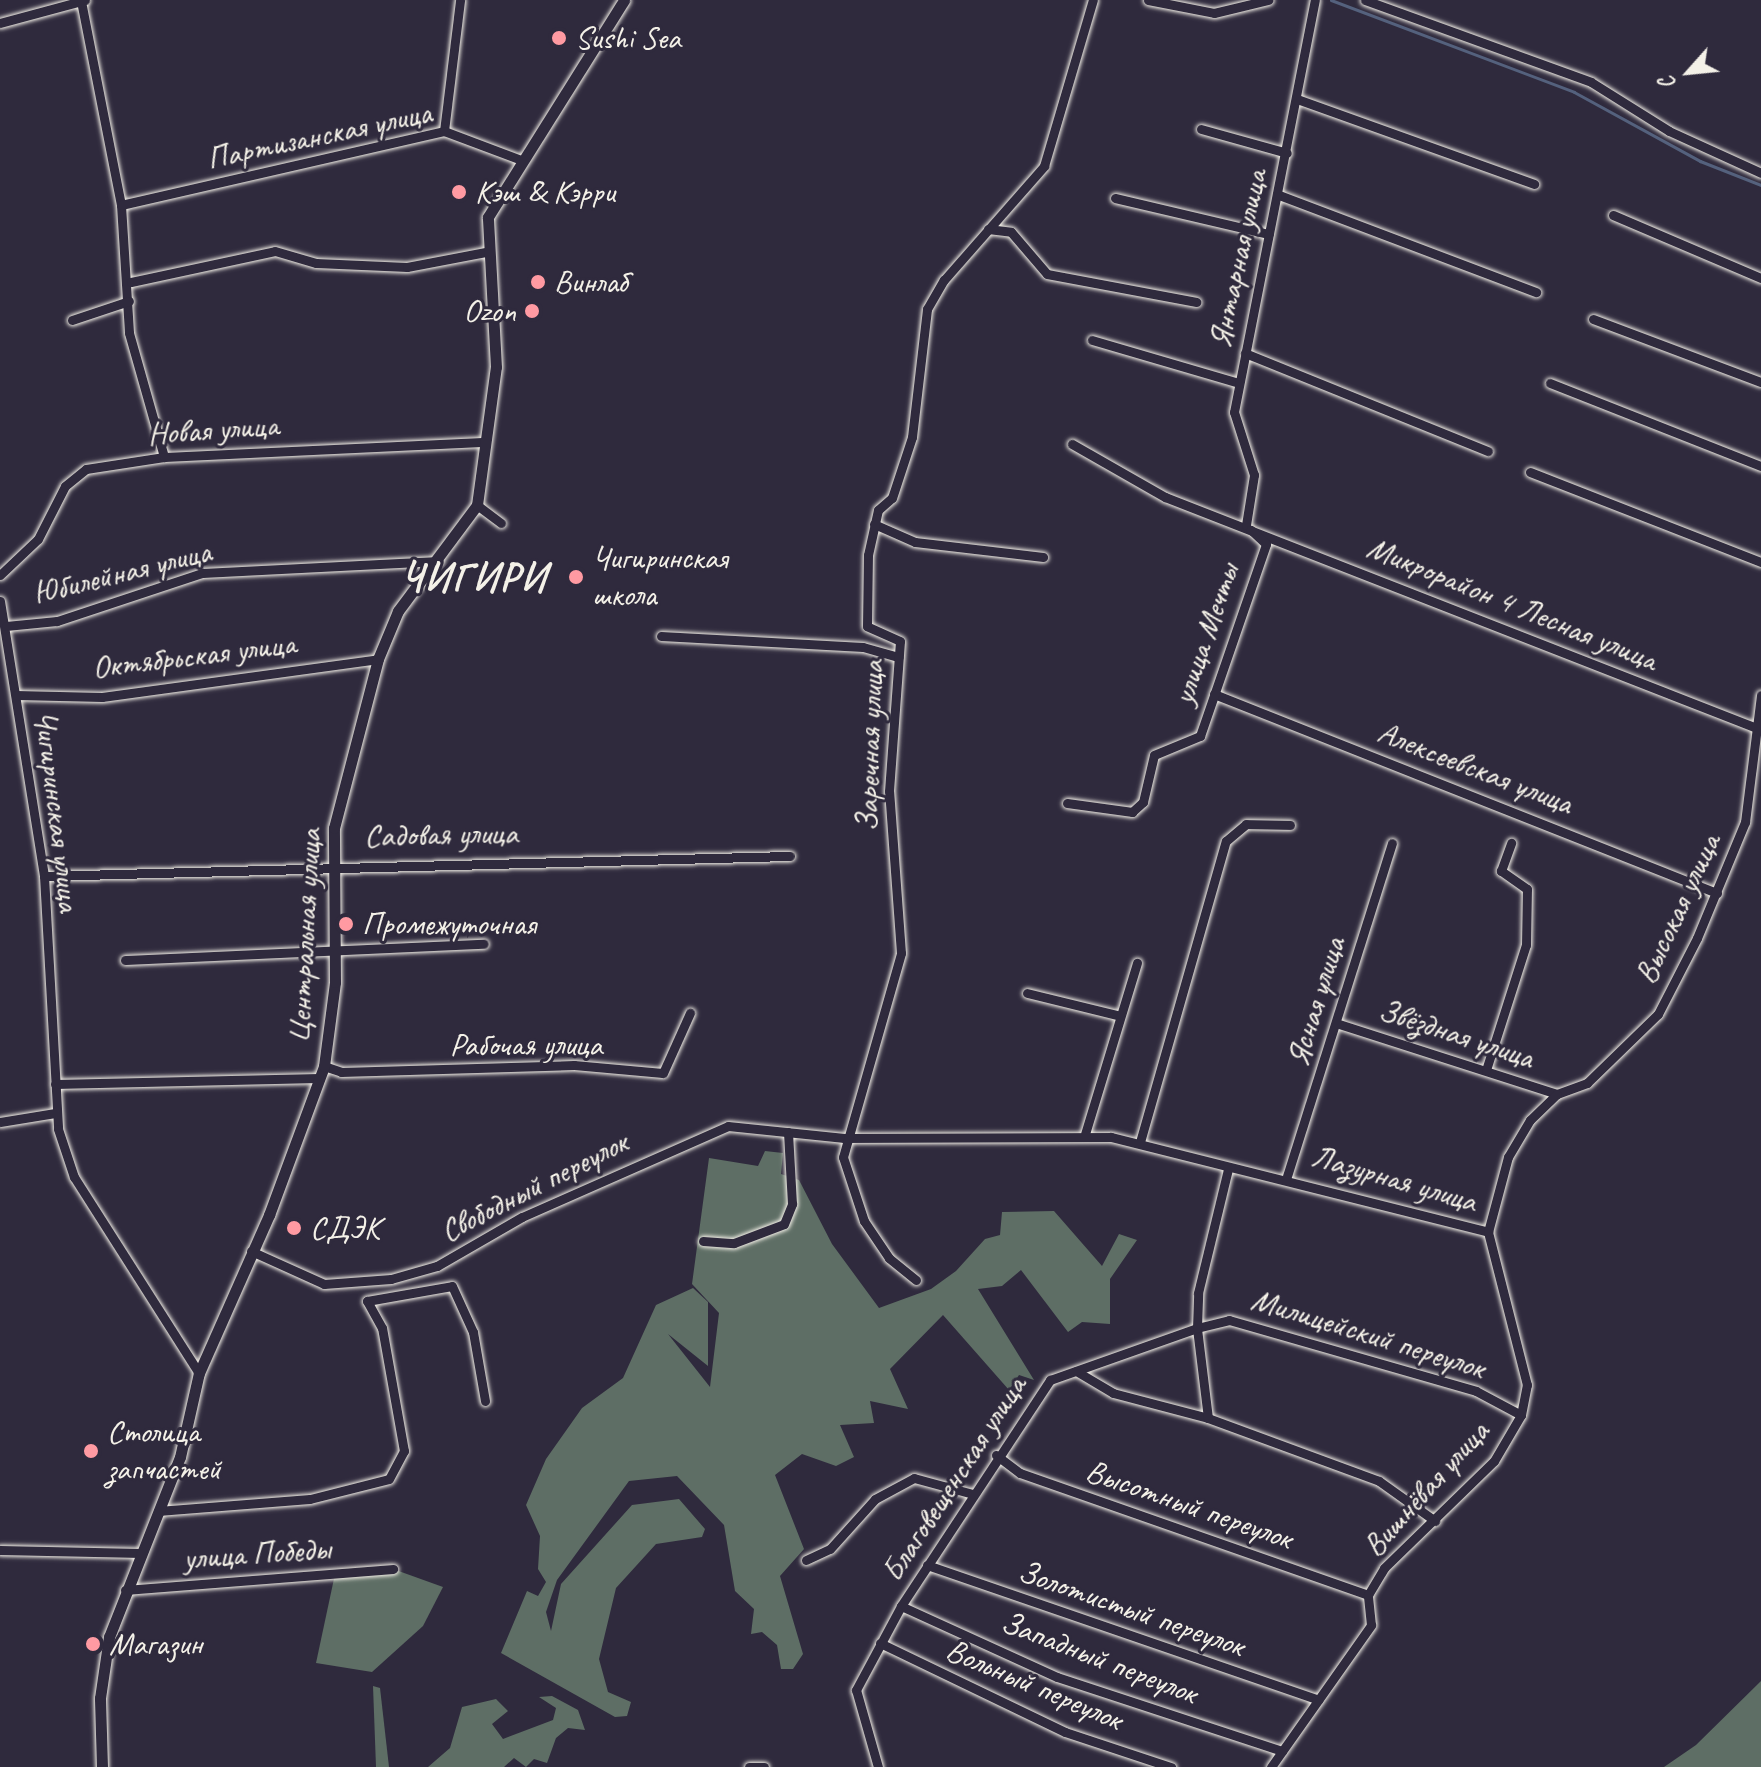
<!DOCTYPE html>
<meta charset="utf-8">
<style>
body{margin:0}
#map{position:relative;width:1761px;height:1767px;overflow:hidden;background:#2f2a3d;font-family:Caveat,sans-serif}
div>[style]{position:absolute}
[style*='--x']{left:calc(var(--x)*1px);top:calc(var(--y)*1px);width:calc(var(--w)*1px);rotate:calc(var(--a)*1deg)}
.green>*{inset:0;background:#5e6e65}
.stream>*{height:3px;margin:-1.5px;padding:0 1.5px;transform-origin:1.5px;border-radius:1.5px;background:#54617d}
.roads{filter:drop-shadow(0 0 2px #f4f1e8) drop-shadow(0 0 2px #f4f1e8)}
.minor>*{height:9px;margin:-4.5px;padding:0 4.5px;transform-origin:4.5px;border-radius:4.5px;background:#2f2a3d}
.tertiary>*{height:11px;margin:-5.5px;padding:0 5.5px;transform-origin:5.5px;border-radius:5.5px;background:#2f2a3d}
.dots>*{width:22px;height:22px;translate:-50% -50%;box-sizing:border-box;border:4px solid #2f2a3d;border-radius:50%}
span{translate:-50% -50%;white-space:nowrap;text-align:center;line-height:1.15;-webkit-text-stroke:6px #2f2a3d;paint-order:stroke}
.poi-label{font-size:32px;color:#f4f1e8}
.left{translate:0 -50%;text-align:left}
.right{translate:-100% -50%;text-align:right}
.street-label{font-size:32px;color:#f4f1e8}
.district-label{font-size:40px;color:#f4f1e8;font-weight:700;letter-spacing:2px}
.north{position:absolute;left:1649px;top:32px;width:80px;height:80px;-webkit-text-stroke:6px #2f2a3d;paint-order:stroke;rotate:243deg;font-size:22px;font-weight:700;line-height:32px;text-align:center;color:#f4f1e8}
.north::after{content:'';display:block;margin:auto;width:28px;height:36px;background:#f4f1e8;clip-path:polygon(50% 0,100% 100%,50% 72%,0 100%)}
</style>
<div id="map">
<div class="green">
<i style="clip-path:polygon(765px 1151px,783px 1153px,781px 1174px,799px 1180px,832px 1244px,879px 1308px,931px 1289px,956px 1271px,985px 1239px,1000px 1235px,1002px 1212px,1054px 1211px,1102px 1266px,1119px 1234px,1137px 1240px,1110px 1279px,1110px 1324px,1082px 1322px,1068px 1332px,1021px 1270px,1002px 1286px,978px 1289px,1034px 1380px,1019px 1375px,1009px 1390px,943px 1315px,890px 1369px,908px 1409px,870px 1401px,874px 1423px,840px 1425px,854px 1457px,836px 1466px,802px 1454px,775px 1475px,804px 1549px,780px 1576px,803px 1654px,793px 1669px,781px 1669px,777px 1645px,762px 1632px,751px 1634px,754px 1609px,735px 1591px,724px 1525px,677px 1476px,629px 1481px,557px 1580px,546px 1612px,551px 1631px,561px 1584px,632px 1505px,679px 1499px,705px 1529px,702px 1537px,656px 1544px,616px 1588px,599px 1659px,608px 1692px,631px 1702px,627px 1716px,615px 1717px,501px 1653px,527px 1591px,538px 1596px,546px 1582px,538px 1569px,540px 1536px,526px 1505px,546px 1459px,582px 1408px,623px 1378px,656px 1305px,693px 1288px,708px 1302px,708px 1366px,668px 1334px,710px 1387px,719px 1313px,692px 1284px,709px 1158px,758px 1166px)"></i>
<i style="clip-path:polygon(393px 1569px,443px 1587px,423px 1626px,372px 1672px,316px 1663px,335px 1574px)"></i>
<i style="clip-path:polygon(1761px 1681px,1761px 1767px,1664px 1767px,1696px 1745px)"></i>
<i style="clip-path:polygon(373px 1686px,380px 1688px,389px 1767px,376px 1767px)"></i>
<i style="clip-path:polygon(552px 1696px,578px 1710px,585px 1730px,568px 1728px,556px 1738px,547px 1763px,534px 1759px,526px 1767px,514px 1758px,504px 1767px,428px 1767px,450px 1748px,462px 1707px,496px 1699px,508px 1711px,492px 1724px,503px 1739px,553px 1720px,556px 1708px,539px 1697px)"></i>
</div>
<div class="stream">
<i style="--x:1331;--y:0;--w:260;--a:20.7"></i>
<i style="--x:1574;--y:92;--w:144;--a:28.7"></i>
<i style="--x:1700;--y:161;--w:66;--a:21.5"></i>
</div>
<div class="roads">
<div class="minor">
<i style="--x:1148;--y:0;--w:67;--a:11.1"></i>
<i style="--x:1214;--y:13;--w:56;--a:-13.5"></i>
<i style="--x:1365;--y:0;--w:240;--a:19.9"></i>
<i style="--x:1591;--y:82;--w:92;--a:32.1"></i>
<i style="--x:1669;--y:131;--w:101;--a:24.5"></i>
<i style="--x:81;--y:1;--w:208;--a:78.9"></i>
<i style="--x:121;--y:205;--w:128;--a:86.4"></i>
<i style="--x:129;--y:333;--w:129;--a:74.2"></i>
<i style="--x:0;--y:23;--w:88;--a:-15.1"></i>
<i style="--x:1297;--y:99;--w:252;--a:19.7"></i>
<i style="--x:1201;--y:129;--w:89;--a:15.6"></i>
<i style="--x:444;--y:131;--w:132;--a:-83"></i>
<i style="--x:1279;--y:195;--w:275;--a:20.7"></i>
<i style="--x:1115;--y:198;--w:158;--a:13.2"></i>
<i style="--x:121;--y:205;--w:331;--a:-12.9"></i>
<i style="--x:444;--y:131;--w:85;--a:20.6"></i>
<i style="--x:1613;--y:215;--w:161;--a:23.1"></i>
<i style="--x:988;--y:229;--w:23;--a:7"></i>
<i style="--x:1011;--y:232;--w:55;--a:49.4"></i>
<i style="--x:1047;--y:274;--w:152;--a:10.6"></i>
<i style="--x:131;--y:282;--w:147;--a:-12.1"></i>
<i style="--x:275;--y:251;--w:43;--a:16.3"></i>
<i style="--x:316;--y:263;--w:91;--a:2.5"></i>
<i style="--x:407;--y:267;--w:80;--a:-10.8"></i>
<i style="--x:1593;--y:319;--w:179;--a:20.6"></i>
<i style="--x:72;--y:320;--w:60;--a:-18.4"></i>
<i style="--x:1092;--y:340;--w:153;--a:16.3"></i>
<i style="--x:1245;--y:353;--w:262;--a:22"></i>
<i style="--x:1550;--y:383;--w:227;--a:21.5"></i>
<i style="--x:1072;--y:444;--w:107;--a:29.7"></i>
<i style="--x:1165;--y:497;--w:638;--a:21.33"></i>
<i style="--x:1530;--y:472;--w:248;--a:21.3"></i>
<i style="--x:477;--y:505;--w:30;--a:37"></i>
<i style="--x:874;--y:524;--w:45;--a:23.7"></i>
<i style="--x:915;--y:542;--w:129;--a:6.7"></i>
<i style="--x:1246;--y:525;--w:51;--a:-80.9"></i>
<i style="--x:1254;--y:475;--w:66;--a:-107.6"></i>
<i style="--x:1234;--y:412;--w:420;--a:-78.9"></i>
<i style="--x:0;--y:575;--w:52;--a:-43.5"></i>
<i style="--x:38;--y:539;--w:59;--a:-63"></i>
<i style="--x:65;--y:486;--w:27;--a:-39"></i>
<i style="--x:86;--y:469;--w:79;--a:-8.7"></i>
<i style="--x:164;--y:457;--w:319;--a:-2.7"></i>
<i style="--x:0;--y:601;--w:278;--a:80.9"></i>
<i style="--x:44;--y:876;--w:253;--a:86.8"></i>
<i style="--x:58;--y:1129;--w:51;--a:71.6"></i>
<i style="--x:74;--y:1177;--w:232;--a:57.5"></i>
<i style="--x:6;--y:626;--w:51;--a:-5.6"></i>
<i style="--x:57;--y:621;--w:153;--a:-18.3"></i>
<i style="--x:202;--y:573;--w:237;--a:-2.9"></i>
<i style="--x:661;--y:636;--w:202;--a:3.1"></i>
<i style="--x:863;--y:647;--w:37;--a:16"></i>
<i style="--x:1214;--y:694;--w:541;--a:21.59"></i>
<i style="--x:16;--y:695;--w:86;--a:1.3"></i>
<i style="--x:102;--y:697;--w:279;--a:-7.8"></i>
<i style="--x:1067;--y:803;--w:66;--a:7.9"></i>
<i style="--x:1132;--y:812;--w:15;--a:-42"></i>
<i style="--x:1143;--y:802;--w:48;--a:-76.8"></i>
<i style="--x:1154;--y:755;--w:50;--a:-22.4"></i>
<i style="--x:1200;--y:736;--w:203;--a:-71"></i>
<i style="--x:1266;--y:544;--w:21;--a:-137"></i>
<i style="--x:44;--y:876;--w:746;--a:-1.54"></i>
<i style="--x:125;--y:960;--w:359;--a:-2.6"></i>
<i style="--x:1027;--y:993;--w:93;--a:13.7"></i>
<i style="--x:1339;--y:1024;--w:229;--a:17.8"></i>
<i style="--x:1557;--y:1094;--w:32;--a:-20"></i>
<i style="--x:1587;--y:1083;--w:99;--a:-44.2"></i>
<i style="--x:1658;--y:1014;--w:85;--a:-62.8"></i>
<i style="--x:1697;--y:938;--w:126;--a:-67.5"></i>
<i style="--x:1745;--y:822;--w:128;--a:-82.8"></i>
<i style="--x:324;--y:1066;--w:18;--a:19"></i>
<i style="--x:341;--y:1072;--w:233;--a:-1.7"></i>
<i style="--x:574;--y:1065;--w:89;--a:5.1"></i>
<i style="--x:663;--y:1073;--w:66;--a:-65.8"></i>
<i style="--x:1486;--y:1070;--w:131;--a:-72.3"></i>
<i style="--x:1526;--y:945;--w:56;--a:-89"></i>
<i style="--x:1527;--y:889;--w:32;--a:-145"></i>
<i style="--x:1501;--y:871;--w:30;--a:-70"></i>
<i style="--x:55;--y:1084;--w:264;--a:-1.3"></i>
<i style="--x:0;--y:1122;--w:56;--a:-9.3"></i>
<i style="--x:1085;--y:1134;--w:179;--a:-73.1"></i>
<i style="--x:1140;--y:1142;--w:313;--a:-74.1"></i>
<i style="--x:1226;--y:841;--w:26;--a:-40"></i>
<i style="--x:1246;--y:824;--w:44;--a:1.3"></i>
<i style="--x:1287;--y:1176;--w:349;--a:-72.5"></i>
<i style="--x:703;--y:1241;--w:31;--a:4"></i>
<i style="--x:734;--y:1243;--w:53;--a:-20.8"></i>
<i style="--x:784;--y:1224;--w:22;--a:-68"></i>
<i style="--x:792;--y:1204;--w:72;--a:-93.2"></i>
<i style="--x:251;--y:1251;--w:80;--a:24.3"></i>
<i style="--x:324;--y:1284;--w:67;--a:-4.3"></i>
<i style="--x:391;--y:1279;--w:48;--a:-15.8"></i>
<i style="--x:437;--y:1266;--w:98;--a:-30"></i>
<i style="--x:522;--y:1217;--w:225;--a:-23.8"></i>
<i style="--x:728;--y:1126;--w:117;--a:5.9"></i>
<i style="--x:844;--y:1138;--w:267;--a:-0.2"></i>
<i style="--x:1111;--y:1137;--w:389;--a:14.1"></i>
<i style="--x:916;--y:1280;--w:35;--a:-141"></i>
<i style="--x:889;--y:1258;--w:45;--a:-124"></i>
<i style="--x:864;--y:1221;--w:67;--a:-108.2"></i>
<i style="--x:843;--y:1157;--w:212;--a:-74.1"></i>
<i style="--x:901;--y:953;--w:162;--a:-94.2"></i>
<i style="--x:889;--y:791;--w:150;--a:-85.8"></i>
<i style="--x:900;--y:641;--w:36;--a:-156"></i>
<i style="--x:867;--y:626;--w:71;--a:-89.2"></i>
<i style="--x:868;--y:555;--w:46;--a:-77.5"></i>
<i style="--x:878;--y:510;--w:18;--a:-41"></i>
<i style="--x:892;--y:498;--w:64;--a:-71.8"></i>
<i style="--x:912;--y:437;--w:129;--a:-83.3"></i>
<i style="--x:927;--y:309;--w:34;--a:-60"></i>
<i style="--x:944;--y:280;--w:152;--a:-48.7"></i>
<i style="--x:1044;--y:166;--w:173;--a:-73.6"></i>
<i style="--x:1076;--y:1371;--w:43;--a:30.7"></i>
<i style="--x:1113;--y:1393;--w:98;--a:14.7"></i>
<i style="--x:1208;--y:1418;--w:182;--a:20.2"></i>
<i style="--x:1379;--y:1481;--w:69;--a:35.5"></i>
<i style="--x:1208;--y:1418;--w:91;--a:-97"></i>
<i style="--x:1197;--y:1328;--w:33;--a:-14"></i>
<i style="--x:1229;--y:1320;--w:257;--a:16"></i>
<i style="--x:1476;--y:1391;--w:51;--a:28.1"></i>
<i style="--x:996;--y:1455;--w:30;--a:37"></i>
<i style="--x:1020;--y:1473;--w:369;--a:19.3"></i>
<i style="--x:158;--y:1511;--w:152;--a:-4.5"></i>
<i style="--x:310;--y:1499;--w:81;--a:-14.2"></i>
<i style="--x:389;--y:1479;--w:32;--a:-62"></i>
<i style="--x:404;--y:1451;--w:125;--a:-100.1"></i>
<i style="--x:382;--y:1328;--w:31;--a:-119"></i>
<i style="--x:367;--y:1301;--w:86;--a:-10"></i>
<i style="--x:452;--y:1286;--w:51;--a:65.5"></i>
<i style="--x:473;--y:1332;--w:70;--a:80.1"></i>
<i style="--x:0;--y:1550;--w:141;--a:1.2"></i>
<i style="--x:806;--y:1560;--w:26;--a:-25"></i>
<i style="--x:830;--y:1549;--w:67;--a:-48"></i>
<i style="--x:875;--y:1499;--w:44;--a:-28.3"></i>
<i style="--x:914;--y:1478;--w:61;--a:15.2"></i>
<i style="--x:927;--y:1565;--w:414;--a:19"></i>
<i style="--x:125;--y:1590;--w:269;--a:-4.5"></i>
<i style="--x:901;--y:1606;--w:171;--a:24.5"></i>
<i style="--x:1057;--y:1677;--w:237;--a:18.2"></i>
<i style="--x:880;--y:1643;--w:205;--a:25.7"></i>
<i style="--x:1065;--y:1732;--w:112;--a:18.3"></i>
<i style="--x:749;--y:1767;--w:15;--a:0"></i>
<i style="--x:878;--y:1767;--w:80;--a:-105.9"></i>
<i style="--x:856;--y:1690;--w:95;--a:-61.8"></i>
<i style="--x:901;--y:1606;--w:271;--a:-56.6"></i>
<i style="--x:1050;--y:1380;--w:156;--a:-19.5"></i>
<i style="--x:1197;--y:1328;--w:35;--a:-88"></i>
<i style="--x:1198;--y:1293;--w:128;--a:-76.4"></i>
<i style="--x:1271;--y:1767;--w:174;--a:-54.8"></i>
<i style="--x:1371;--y:1625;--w:30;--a:-96"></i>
<i style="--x:1368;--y:1595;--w:31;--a:-59"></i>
<i style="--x:1384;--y:1568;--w:153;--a:-44.2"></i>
<i style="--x:1494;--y:1461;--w:53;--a:-59.6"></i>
<i style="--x:1521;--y:1415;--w:31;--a:-79"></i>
<i style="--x:1527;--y:1385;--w:158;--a:-104.3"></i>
<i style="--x:1488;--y:1232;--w:78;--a:-75.1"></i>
<i style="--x:1508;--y:1157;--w:43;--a:-59.3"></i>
<i style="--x:1530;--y:1120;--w:37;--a:-44"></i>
</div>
<div class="tertiary">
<i style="--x:102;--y:1767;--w:69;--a:-91.7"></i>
<i style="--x:100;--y:1698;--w:62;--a:-81.6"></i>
<i style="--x:109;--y:1637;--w:193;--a:-68.5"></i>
<i style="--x:180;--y:1457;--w:86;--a:-77.3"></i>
<i style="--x:199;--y:1373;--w:173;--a:-66.1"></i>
<i style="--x:269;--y:1215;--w:159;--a:-69.7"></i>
<i style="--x:324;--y:1066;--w:85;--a:-82.5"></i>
<i style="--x:335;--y:982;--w:154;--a:-90.4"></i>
<i style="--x:334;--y:828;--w:175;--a:-75.4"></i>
<i style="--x:378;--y:659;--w:52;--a:-67.4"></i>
<i style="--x:398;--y:611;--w:132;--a:-53.3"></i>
<i style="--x:477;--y:505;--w:139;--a:-82.2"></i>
<i style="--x:496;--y:367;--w:150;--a:-93.1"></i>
<i style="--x:488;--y:217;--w:256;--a:-57.9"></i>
</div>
</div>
<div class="dots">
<i style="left:559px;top:38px;background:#ff9aa2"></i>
<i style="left:459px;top:192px;background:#ff9aa2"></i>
<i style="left:538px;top:282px;background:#ff9aa2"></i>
<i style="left:532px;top:311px;background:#ff9aa2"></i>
<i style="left:576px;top:577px;background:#ff9aa2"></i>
<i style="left:346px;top:924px;background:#ff9aa2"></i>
<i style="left:294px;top:1228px;background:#ff9aa2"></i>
<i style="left:91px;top:1451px;background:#ff9aa2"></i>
<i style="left:93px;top:1644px;background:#ff9aa2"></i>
</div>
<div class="poi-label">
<span class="left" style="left:575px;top:38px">Sushi Sea</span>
<span class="left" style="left:475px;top:192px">Кэш &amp; Кэрри</span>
<span class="left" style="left:554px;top:282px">Винлаб</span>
<span class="right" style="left:516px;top:311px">Ozon</span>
<span class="left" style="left:592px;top:577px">Чигиринская<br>школа</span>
<span class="left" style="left:362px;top:924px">Промежуточная</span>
<span class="left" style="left:310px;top:1228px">СДЭК</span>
<span class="left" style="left:107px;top:1451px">Столица<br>запчастей</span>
<span class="left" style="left:109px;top:1644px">Магазин</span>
</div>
<div class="street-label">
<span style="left:319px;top:136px;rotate:-12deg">Партизанская улица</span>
<span style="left:1238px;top:259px;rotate:-78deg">Янтарная улица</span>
<span style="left:213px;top:430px;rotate:-4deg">Новая улица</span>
<span style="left:122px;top:573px;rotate:-14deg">Юбилейная улица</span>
<span style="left:1512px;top:604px;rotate:22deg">Микрорайон 4 Лесная улица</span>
<span style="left:1206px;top:634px;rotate:-71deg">улица Мечты</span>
<span style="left:194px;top:656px;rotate:-7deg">Октябрьская улица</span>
<span style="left:870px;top:746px;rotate:-88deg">Заречная улица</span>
<span style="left:1475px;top:768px;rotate:21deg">Алексеевская улица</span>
<span style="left:57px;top:811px;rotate:83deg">Чигиринская улица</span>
<span style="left:441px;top:835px;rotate:-1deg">Садовая улица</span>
<span style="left:1678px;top:909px;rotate:-65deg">Высокая улица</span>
<span style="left:305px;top:936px;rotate:-87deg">Центральная улица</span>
<span style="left:1316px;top:1002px;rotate:-73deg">Ясная улица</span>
<span style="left:1456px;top:1034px;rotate:18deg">Звёздная улица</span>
<span style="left:526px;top:1045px">Рабочая улица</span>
<span style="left:1394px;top:1179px;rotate:16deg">Лазурная улица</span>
<span style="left:534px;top:1187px;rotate:-27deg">Свободный переулок</span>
<span style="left:1368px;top:1334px;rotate:17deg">Милицейский переулок</span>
<span style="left:954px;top:1479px;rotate:-57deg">Благовещенская улица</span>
<span style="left:1426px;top:1489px;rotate:-48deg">Вишнёвая улица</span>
<span style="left:1189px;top:1505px;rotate:19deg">Высотный переулок</span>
<span style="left:257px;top:1554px;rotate:-4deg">улица Победы</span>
<span style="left:1131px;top:1609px;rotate:19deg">Золотистый переулок</span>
<span style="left:1099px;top:1658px;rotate:21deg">Западный переулок</span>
<span style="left:1034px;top:1685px;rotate:23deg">Вольный переулок</span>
</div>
<div class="district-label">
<span style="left:474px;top:577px">ЧИГИРИ</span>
</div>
<div class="north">С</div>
</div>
